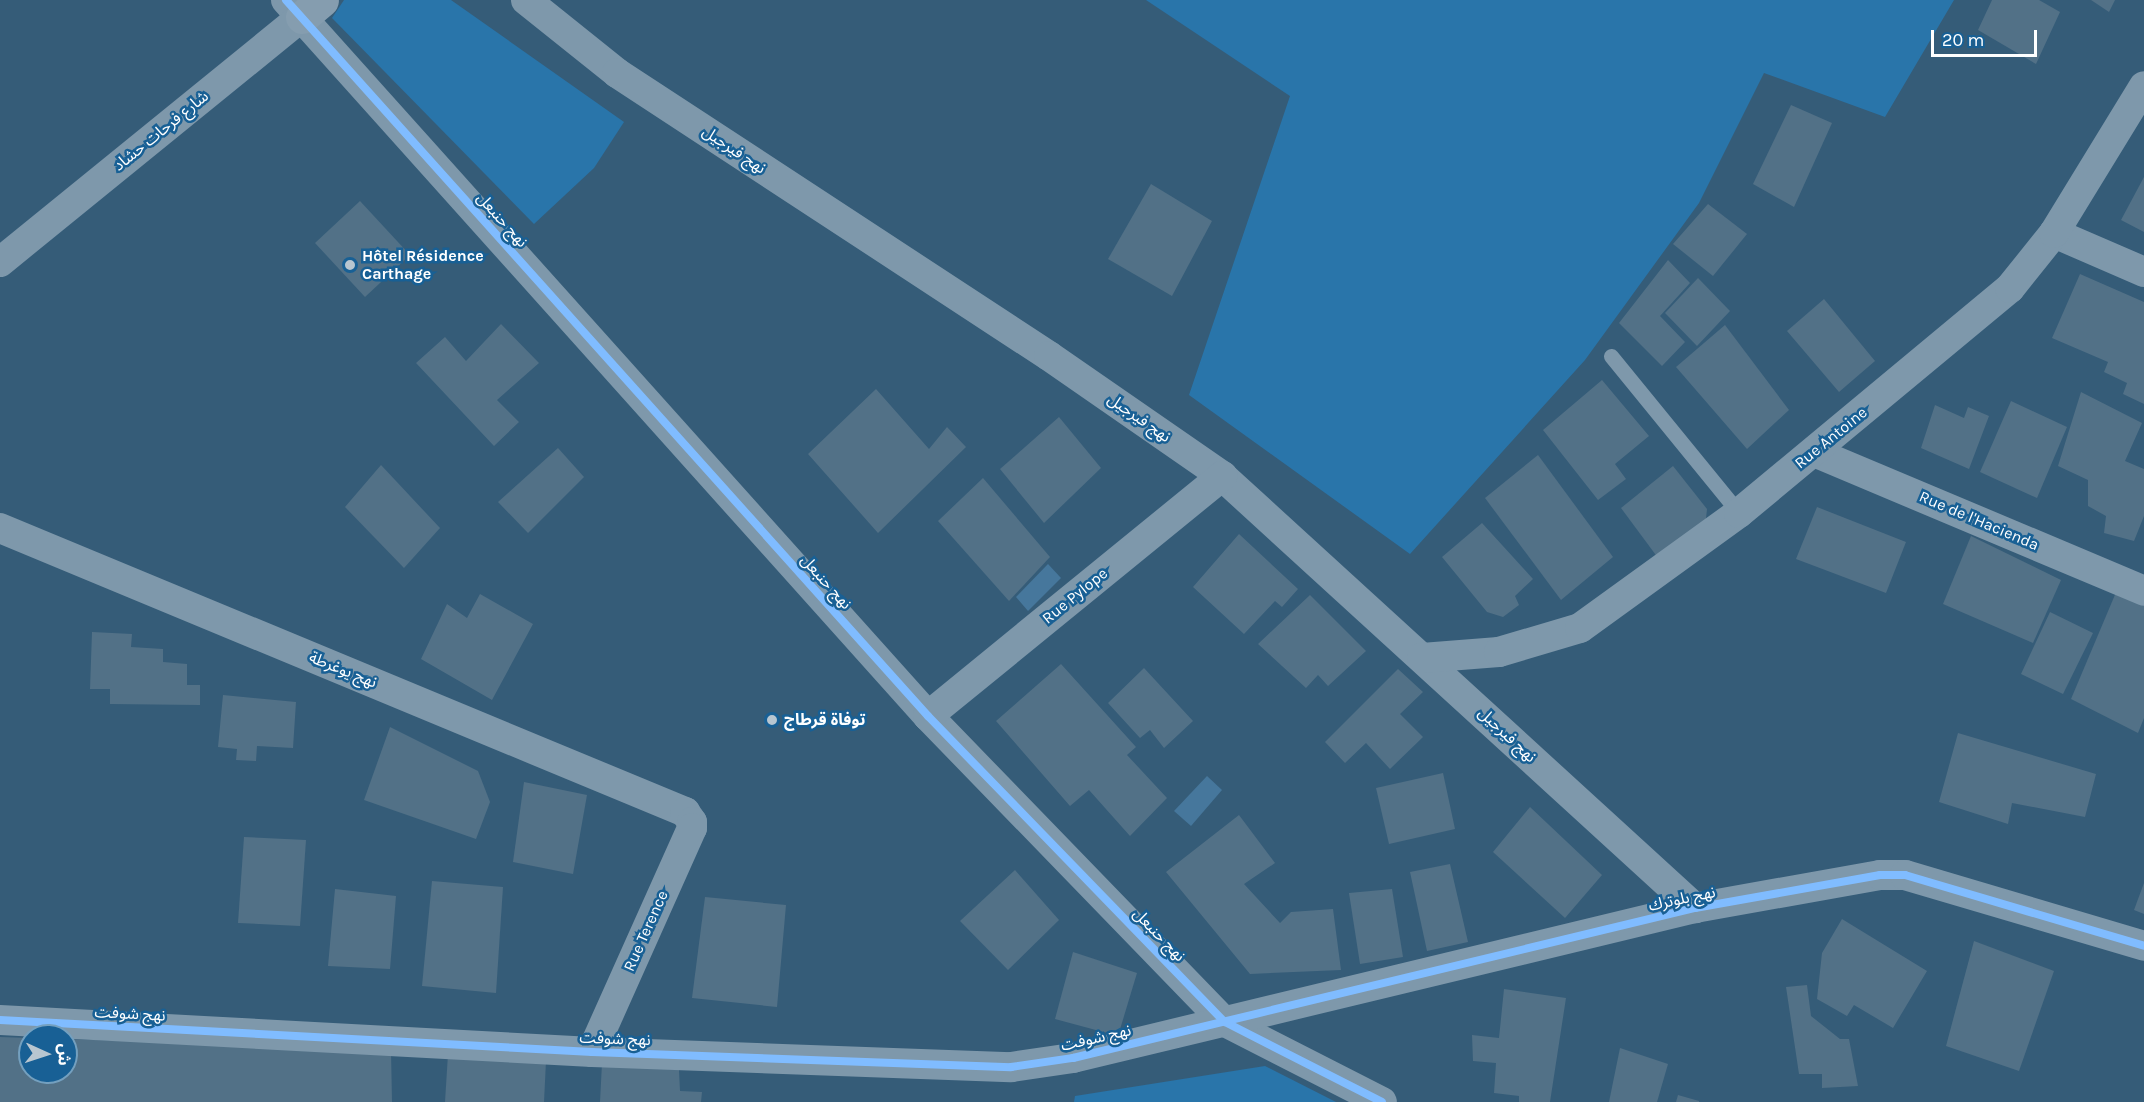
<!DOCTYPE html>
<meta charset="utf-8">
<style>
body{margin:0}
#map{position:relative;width:2144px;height:1102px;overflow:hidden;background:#355c78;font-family:Karla,"Noto Sans Arabic",sans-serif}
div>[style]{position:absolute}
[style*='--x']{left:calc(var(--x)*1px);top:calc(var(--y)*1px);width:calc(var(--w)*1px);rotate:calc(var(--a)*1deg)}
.green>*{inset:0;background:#2975aa}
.water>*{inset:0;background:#46779c}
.building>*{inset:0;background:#527187}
.lane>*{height:15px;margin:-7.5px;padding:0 7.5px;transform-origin:7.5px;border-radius:7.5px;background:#7e98ab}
.street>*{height:30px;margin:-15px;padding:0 15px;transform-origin:15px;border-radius:15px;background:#7e98ab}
.secondary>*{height:33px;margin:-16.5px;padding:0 16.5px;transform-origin:16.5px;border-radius:16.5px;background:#859daf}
.cycleway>*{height:8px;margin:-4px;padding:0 4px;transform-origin:4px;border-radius:4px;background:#80bcff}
.dots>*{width:16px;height:16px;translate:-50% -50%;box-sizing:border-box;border:3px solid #186095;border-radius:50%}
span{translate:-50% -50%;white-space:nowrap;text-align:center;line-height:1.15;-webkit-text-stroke:5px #186095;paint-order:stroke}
.street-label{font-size:16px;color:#fff}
.poi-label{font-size:16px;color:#fff;font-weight:700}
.left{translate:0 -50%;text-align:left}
.north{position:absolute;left:18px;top:1024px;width:60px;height:60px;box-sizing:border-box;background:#186095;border:2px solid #74a0bf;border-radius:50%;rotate:93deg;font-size:16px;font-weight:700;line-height:24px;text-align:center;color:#fff}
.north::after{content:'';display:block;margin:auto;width:21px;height:27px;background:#b8c6d0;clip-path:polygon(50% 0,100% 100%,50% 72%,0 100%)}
.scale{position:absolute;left:1931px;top:30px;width:106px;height:27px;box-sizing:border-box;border:3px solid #fff;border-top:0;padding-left:8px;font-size:18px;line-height:21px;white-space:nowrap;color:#fff;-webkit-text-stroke:4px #186095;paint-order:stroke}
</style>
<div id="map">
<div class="green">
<i style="clip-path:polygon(344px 0,451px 0,624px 122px,594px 168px,534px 224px,332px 18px)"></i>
<i style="clip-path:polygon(1146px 0,1954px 0,1885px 117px,1764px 73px,1699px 203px,1585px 360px,1410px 554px,1189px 395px,1290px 96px)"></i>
<i style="clip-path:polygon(1265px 1066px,1336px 1102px,1074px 1102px,1075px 1096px)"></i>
</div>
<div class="water">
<i style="clip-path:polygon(1048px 564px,1061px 578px,1028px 611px,1016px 597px)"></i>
<i style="clip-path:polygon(1207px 776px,1222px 790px,1191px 826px,1174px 811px)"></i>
</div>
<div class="building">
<i style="clip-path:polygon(1992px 0,2039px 0,2060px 12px,2036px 64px,1978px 30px)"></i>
<i style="clip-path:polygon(2091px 0,2115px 0,2109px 12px)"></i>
<i style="clip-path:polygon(1791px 105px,1832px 123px,1794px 207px,1753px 184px)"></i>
<i style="clip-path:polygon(2144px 177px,2144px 232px,2121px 220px)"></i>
<i style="clip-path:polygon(1151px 184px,1212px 221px,1172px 296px,1108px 259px)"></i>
<i style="clip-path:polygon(360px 201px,410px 255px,365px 297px,315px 243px)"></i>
<i style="clip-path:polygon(1708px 204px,1747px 234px,1713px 276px,1673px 244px)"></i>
<i style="clip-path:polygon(1668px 260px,1690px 283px,1660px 316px,1685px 342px,1662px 366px,1619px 323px)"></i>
<i style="clip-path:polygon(2080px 274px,2144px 302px,2144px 404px,2123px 394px,2127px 383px,2104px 372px,2108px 362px,2052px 338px)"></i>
<i style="clip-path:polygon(1698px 278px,1730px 311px,1697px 346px,1665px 313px)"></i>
<i style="clip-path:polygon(1824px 299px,1875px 361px,1839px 392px,1787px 331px)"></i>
<i style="clip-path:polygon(501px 324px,539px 363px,497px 400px,519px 422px,494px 446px,416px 363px,445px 337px,466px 361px)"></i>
<i style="clip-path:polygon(1725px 325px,1789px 410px,1747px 449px,1676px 367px)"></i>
<i style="clip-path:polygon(1602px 380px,1649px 436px,1615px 464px,1626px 479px,1598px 500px,1543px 430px)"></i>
<i style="clip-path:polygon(876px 389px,929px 449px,947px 427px,966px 447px,878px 533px,808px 454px)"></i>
<i style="clip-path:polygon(2081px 392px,2142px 423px,2125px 461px,2144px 469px,2144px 516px,2134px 541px,2104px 533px,2106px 516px,2088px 506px,2088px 480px,2058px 466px)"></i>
<i style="clip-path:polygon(2011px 401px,2067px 427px,2037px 498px,1980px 472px)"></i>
<i style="clip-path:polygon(1935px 405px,1964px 418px,1968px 407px,1989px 416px,1969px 469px,1921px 448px)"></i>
<i style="clip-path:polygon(1059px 417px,1101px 468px,1044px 523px,1000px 469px)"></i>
<i style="clip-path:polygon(558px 448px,584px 477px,528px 533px,498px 502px)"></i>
<i style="clip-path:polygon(1538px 455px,1613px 557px,1561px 600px,1485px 498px)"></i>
<i style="clip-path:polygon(381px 465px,440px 528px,404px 568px,345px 507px)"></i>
<i style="clip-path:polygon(1673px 466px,1707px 509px,1705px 528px,1661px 562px,1621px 508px)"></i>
<i style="clip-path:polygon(983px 478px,1050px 557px,1009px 601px,938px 521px)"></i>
<i style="clip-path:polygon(1817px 507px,1906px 542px,1886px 593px,1796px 559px)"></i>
<i style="clip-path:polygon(1482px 523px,1533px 579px,1515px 596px,1519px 605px,1503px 617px,1487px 612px,1442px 557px)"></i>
<i style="clip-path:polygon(1239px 534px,1298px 589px,1282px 607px,1275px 601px,1244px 634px,1193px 587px)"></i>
<i style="clip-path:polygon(1971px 536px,2061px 580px,2033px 643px,1943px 604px)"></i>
<i style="clip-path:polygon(2117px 590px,2144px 603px,2144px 718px,2138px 733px,2071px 699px)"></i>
<i style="clip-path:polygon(480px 594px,533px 624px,492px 700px,421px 659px,447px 604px,467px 618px)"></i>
<i style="clip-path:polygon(1310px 595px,1366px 651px,1328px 686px,1318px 675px,1306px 688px,1258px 644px)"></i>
<i style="clip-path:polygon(2050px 612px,2093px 633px,2063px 694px,2021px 674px)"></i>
<i style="clip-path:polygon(92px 632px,132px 634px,131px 647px,163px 649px,163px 662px,187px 664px,187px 685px,200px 685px,200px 705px,110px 704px,110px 689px,90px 689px)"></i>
<i style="clip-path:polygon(1061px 664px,1136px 747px,1127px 755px,1167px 798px,1130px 836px,1089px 790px,1070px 806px,996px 721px)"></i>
<i style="clip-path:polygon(1144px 668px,1193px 721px,1164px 748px,1150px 730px,1140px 738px,1108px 703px)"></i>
<i style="clip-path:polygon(1398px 669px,1423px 692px,1400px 714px,1423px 737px,1390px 769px,1366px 743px,1345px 763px,1325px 742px)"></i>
<i style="clip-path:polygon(223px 695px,296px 702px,293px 748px,257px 746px,256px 761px,236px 760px,237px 749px,218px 747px)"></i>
<i style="clip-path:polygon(390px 727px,478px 771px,490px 802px,476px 839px,364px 800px)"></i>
<i style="clip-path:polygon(1958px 733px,2096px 774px,2085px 817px,2012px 803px,2008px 824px,1939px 802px)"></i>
<i style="clip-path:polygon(1443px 773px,1455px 829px,1389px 844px,1376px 788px)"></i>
<i style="clip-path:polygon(524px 782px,587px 795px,573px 874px,513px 862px)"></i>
<i style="clip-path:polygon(1530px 807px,1602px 875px,1565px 918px,1493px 852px)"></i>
<i style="clip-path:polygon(1239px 815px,1275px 863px,1244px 884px,1280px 923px,1291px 912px,1333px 909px,1341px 970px,1250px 974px,1166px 872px)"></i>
<i style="clip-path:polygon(244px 837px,306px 840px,300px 926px,238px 923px)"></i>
<i style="clip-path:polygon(1450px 864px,1468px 942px,1427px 951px,1410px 872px)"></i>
<i style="clip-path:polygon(1015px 870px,1059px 920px,1008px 970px,960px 921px)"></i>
<i style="clip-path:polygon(432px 881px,503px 887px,496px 993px,422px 986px)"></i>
<i style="clip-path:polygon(2144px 883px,2144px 914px,2134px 910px)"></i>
<i style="clip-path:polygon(335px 889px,396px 896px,390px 969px,328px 966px)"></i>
<i style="clip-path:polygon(1392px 889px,1403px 957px,1360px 964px,1349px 893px)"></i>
<i style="clip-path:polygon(705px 897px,786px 905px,777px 1007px,692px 998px)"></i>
<i style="clip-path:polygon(1842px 919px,1927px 971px,1893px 1028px,1854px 1005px,1847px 1016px,1817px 999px,1822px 953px)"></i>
<i style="clip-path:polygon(1974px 941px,2054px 971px,2019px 1071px,1946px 1046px)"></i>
<i style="clip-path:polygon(1073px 952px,1137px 973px,1118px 1036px,1055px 1019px)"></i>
<i style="clip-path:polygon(1807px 985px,1811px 1016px,1840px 1039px,1849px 1039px,1858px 1086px,1822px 1088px,1822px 1074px,1799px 1074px,1786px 987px)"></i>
<i style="clip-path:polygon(1504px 989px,1566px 998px,1550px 1102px,1519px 1102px,1519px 1096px,1494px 1093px,1496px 1063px,1473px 1061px,1472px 1035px,1499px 1038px)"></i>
<i style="clip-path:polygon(0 1037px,30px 1038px,30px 1072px,66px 1072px,66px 1039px,391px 1050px,392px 1102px,0 1102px)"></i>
<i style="clip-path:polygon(1620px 1048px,1668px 1064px,1657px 1102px,1609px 1102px)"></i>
<i style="clip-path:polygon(448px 1054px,546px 1061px,544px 1102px,445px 1102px)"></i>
<i style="clip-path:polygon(602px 1063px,679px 1070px,680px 1091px,702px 1092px,701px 1102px,600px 1102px)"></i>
<i style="clip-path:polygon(1678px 1095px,1699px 1101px,1699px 1102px,1676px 1102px)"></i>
</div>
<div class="lane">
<i style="--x:1611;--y:356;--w:203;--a:50.8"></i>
</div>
<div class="street">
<i style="--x:286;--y:0;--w:962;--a:48.12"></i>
<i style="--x:928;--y:716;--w:426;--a:45.9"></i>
<i style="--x:1225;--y:1022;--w:176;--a:27"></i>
<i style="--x:526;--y:0;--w:117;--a:38.7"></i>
<i style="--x:617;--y:73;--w:516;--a:33.23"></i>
<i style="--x:1049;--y:356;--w:211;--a:34.7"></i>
<i style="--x:1222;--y:476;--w:641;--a:42.41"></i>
<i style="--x:2054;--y:233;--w:98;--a:23.4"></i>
<i style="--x:0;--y:262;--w:389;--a:-39.1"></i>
<i style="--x:1814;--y:452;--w:358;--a:22.8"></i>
<i style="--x:0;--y:528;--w:742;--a:22.52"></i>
<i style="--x:685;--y:812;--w:12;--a:55"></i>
<i style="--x:692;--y:822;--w:6;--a:90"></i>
<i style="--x:692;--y:828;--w:245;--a:114.1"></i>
<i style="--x:1422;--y:658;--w:77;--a:-4.5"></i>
<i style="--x:1499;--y:652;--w:84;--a:-16.5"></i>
<i style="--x:1580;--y:628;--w:196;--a:-35.9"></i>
<i style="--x:1739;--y:513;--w:352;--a:-39.7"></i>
<i style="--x:2010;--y:288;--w:70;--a:-51.3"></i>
<i style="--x:2054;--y:233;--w:172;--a:-58.5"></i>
<i style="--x:928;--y:716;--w:380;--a:-39.2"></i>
<i style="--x:0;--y:1020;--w:593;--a:3.09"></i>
<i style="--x:592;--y:1052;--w:419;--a:2.1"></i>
<i style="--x:1011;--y:1067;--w:63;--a:-8.3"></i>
<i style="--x:1073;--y:1058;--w:640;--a:-13.56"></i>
<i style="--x:1695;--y:908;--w:188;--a:-10.1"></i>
<i style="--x:1880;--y:875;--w:25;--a:0"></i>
<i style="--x:1905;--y:875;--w:249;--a:16.5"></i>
</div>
<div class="secondary">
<i style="--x:302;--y:17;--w:26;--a:-40"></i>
</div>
<div class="cycleway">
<i style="--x:286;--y:0;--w:962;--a:48.12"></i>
<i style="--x:928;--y:716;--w:426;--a:45.9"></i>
<i style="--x:1225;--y:1022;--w:176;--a:27"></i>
<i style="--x:0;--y:1020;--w:593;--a:3.09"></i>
<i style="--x:592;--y:1052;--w:419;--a:2.1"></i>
<i style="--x:1011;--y:1067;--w:63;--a:-8.3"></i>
<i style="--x:1073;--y:1058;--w:640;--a:-13.56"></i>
<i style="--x:1695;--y:908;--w:188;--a:-10.1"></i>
<i style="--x:1880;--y:875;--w:25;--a:0"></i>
<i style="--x:1905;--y:875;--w:249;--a:16.5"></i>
</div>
<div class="dots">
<i style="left:350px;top:265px;background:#b8c6d0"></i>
<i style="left:772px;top:720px;background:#b8c6d0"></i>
</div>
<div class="street-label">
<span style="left:161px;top:131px;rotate:-39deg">شارع فرحات حشاد</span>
<span style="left:734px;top:150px;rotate:34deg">نهج فيرجيل</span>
<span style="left:502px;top:220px;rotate:48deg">نهج حنبعل</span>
<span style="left:1139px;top:418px;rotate:35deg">نهج فيرجيل</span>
<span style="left:1831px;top:438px;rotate:-39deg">Rue Antoine</span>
<span style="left:1979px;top:521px;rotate:23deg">Rue de l'Hacienda</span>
<span style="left:826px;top:582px;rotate:48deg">نهج حنبعل</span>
<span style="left:1075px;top:596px;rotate:-39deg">Rue Pylope</span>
<span style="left:343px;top:670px;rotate:22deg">نهج يوغرطة</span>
<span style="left:1507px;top:735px;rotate:43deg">نهج فيرجيل</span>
<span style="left:1682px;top:899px;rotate:-12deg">نهج بلوترك</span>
<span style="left:646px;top:931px;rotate:-66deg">Rue Terence</span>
<span style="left:1159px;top:935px;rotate:46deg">نهج حنبعل</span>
<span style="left:130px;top:1014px;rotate:3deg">نهج شوفت</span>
<span style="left:1096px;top:1038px;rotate:-13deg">نهج شوفت</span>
<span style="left:615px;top:1039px;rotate:2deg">نهج شوفت</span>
</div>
<div class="poi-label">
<span class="left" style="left:362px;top:265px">Hôtel Résidence<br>Carthage</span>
<span class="left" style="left:784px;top:720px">توفاة قرطاج</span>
</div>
<div class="north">ش</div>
<div class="scale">20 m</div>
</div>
